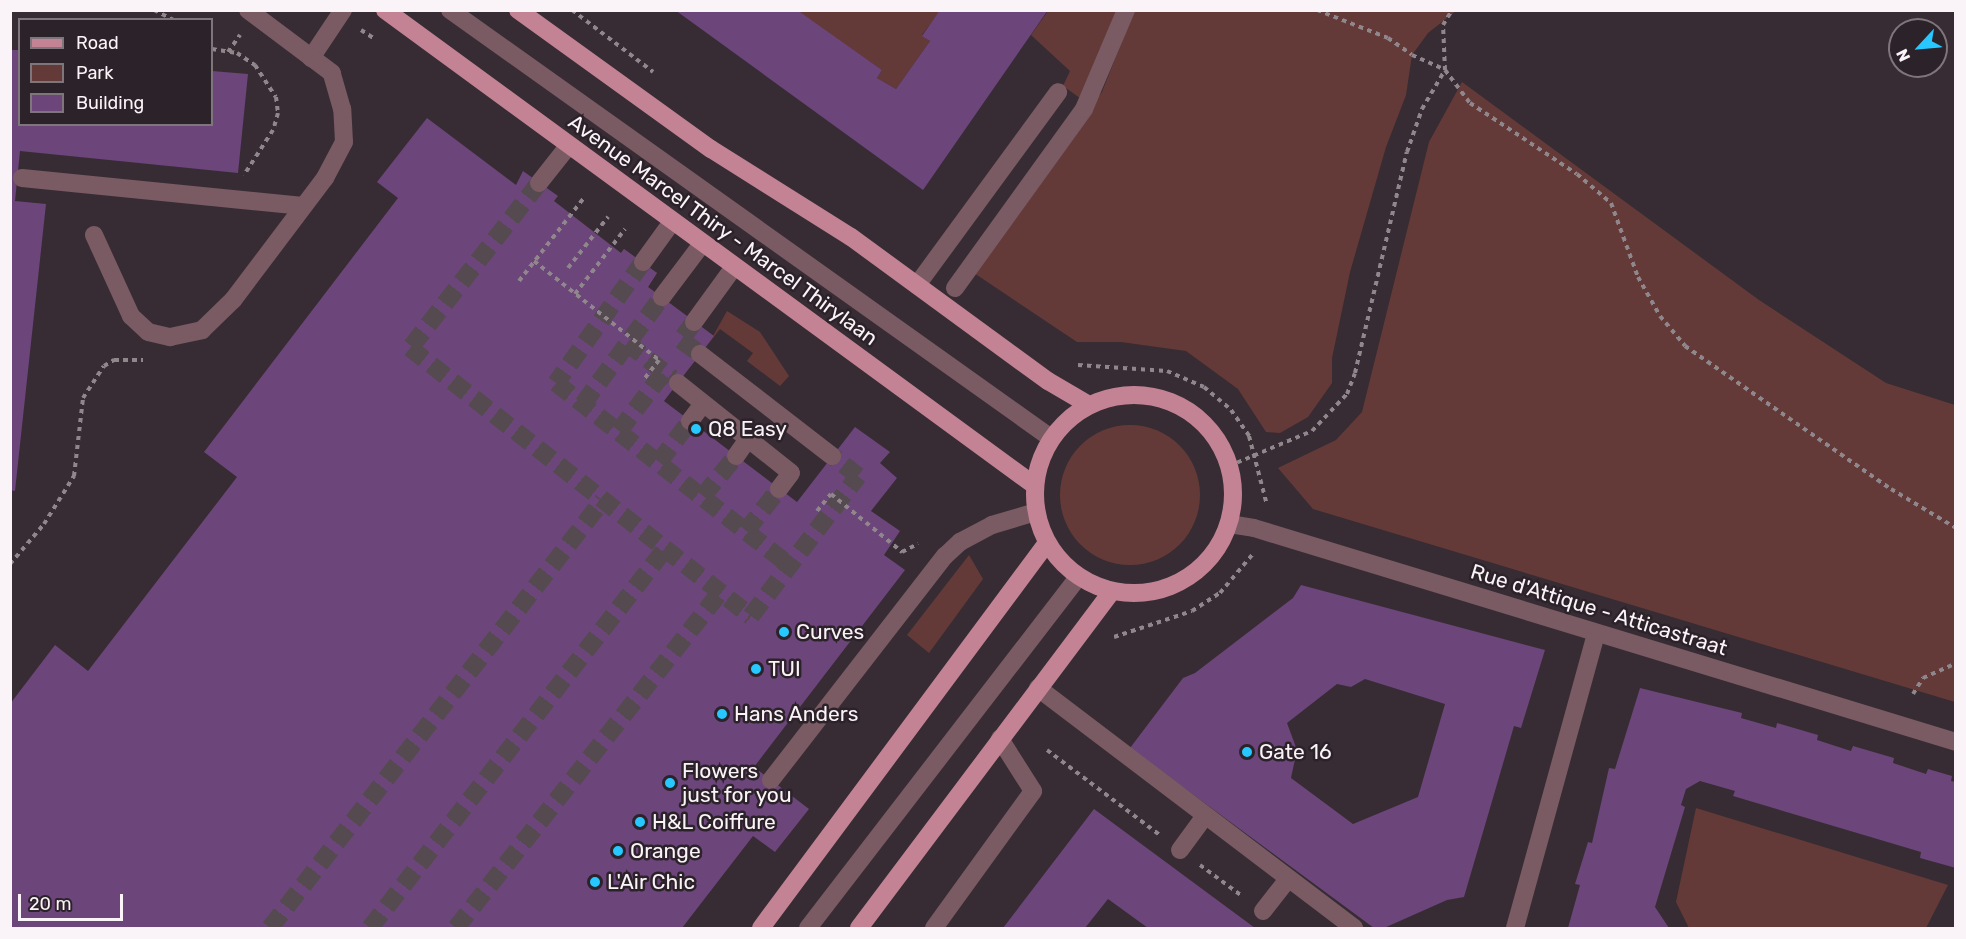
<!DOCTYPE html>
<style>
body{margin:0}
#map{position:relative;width:1966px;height:939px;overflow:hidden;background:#372c33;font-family:Rubik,sans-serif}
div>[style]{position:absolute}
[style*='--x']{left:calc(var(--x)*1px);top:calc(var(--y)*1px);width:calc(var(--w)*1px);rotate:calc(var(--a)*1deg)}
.green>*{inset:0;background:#643a38}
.round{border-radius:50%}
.building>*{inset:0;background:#6c457b}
.minor-tunnel>*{height:18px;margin-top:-9px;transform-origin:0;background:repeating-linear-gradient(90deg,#544a50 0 18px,transparent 0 27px)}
.path>*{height:4px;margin-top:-2px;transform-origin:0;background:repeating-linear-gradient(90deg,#90878d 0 4.5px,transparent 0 9px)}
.minor>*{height:18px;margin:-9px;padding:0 9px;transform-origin:9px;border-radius:9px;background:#7a5a63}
.major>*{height:18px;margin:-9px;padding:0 9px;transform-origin:9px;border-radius:9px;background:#c38395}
.major>.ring{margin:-9px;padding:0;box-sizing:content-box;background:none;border:18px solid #c38395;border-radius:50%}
.dots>*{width:16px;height:16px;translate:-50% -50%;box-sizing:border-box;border:3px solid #2c2229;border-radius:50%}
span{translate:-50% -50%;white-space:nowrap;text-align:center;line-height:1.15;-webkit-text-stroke:5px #2c2229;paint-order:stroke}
.street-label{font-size:21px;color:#faf3f7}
.poi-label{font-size:21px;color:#faf3f7}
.left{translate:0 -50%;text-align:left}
.frame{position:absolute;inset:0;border:12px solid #faf3f7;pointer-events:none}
.legend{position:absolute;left:18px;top:18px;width:195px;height:108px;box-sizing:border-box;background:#2c2229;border:2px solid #7e767b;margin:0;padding:8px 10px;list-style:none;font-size:18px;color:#faf3f7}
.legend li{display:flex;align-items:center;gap:12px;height:30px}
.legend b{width:30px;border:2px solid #7e767b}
.north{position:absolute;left:1888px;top:18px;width:60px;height:60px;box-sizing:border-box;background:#2c2229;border:2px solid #7e767b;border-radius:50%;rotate:244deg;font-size:16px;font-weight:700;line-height:24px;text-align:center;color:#faf3f7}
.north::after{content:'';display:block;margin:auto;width:21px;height:27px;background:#27c8ff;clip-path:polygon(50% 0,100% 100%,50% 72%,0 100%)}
.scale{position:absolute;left:18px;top:894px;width:105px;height:27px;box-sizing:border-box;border:3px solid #faf3f7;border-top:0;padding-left:8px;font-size:18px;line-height:21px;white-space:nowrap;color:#faf3f7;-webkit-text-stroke:4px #2c2229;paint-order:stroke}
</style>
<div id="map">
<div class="green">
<i style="clip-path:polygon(797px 11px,940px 11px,922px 35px,930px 41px,896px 89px,877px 78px,882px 70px)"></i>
<i style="clip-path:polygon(1048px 11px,1117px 11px,1080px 98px,1063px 86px,1070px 71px,1031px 35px)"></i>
<i style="clip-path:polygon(1134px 11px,1456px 11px,1428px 33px,1412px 55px,1406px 95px,1386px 147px,1350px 272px,1332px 358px,1332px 383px,1308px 417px,1280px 433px,1266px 432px,1238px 389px,1186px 351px,1121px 342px,1077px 342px,974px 273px,1102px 92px)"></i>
<i style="clip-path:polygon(1462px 82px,1759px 300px,1886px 383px,1955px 405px,1955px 702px,1313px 509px,1278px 468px,1336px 440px,1362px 412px,1429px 142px)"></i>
<i style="clip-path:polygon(624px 249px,657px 273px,648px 287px,713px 336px,727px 311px,760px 332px,789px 376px,780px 386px,747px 361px,753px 353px,720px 329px,691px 366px,592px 289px)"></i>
<i class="round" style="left:1060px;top:425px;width:140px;height:140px"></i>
<i style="clip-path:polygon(969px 555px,983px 579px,929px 653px,907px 635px)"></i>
<i style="clip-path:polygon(1696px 808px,1948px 885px,1926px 928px,1689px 928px,1676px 902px)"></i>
</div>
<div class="building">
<i style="clip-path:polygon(675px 10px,797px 10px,882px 70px,877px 78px,896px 89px,930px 41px,922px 36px,940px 10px,1048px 10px,923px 190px)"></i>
<i style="clip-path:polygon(10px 50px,20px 50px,20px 124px,212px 124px,212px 71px,248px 74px,238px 173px,20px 151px,15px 201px,46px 204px,15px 491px,10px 490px)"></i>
<i style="clip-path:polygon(427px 118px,516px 185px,523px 171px,558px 196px,554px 201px,621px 253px,624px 249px,657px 273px,648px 287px,714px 336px,664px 401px,797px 502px,855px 427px,890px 452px,880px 463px,897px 478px,871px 511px,900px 531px,884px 555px,905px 570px,754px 767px,809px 809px,775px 852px,753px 836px,682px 928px,10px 928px,10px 704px,55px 645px,88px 671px,237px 477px,204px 452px,398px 198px,377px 182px)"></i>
<i style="clip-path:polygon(evenodd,1301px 585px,1545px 650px,1521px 728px,1514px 726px,1464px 897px,1447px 900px,1384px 928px,1374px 928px,1130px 748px,1183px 678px,1195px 673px,1293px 598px,1301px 585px,1365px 679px,1445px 704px,1418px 797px,1353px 824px,1291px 778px,1297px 750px,1287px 723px,1337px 684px,1351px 687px,1365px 679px)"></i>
<i style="clip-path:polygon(1640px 688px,1742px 713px,1741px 718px,1776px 728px,1777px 723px,1818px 735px,1817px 740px,1851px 751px,1853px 746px,1894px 758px,1893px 763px,1926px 774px,1928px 769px,1952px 776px,1951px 781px,1956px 782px,1956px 868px,1920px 858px,1921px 852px,1733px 796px,1735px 791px,1700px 781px,1686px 789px,1681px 805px,1685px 807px,1655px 907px,1669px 928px,1568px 928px,1580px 885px,1575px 884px,1588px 842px,1592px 843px,1609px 768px,1615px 769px)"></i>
<i style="clip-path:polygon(1094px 809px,1255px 928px,1148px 928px,1108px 899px,1085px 928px,1003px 928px)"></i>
</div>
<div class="minor-tunnel">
<i style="--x:539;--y:183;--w:209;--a:128"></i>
<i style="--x:410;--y:348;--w:434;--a:38.2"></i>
<i style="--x:751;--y:616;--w:176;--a:-52.6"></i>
<i style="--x:858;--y:476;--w:33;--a:-142"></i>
<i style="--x:643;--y:262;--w:149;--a:125.7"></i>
<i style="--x:556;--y:383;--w:297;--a:38"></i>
<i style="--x:694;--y:322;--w:22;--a:126"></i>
<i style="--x:681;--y:340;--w:24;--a:36"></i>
<i style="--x:627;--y:343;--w:57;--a:37.9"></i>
<i style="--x:583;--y:404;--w:133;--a:-53.6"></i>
<i style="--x:619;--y:431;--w:74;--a:-52.7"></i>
<i style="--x:659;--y:462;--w:51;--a:-52.9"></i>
<i style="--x:703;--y:496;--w:52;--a:-50.5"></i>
<i style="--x:746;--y:531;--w:53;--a:-51.8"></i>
<i style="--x:270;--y:928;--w:542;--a:-52.12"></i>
<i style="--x:370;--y:928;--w:480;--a:-52.1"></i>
<i style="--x:456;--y:928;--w:427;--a:-51.8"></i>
</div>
<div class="path">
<i style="--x:154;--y:10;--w:22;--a:27"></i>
<i style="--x:572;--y:10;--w:102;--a:37.4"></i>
<i style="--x:1317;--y:10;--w:76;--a:21.5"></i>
<i style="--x:1388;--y:38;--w:29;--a:35"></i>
<i style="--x:1412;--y:55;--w:36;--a:24"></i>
<i style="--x:1445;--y:70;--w:41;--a:52.9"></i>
<i style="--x:1470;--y:103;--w:128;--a:33.6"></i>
<i style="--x:1577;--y:174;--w:45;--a:40.5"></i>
<i style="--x:1611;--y:203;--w:79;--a:70"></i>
<i style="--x:1638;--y:277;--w:45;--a:60.6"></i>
<i style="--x:1660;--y:316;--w:39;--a:50"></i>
<i style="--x:1685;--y:346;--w:251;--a:34.8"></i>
<i style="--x:1891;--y:489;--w:76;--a:31"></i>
<i style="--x:361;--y:30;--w:17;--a:33"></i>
<i style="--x:212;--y:49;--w:25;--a:9"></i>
<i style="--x:237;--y:53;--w:22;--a:34"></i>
<i style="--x:255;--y:65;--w:38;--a:57"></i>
<i style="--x:276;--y:97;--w:16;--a:83"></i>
<i style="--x:278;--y:113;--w:18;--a:106"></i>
<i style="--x:273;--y:130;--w:54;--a:122.8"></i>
<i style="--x:228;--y:52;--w:21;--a:-55"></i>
<i style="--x:534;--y:261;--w:159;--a:38.4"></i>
<i style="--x:659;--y:360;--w:23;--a:128"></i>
<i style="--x:568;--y:268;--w:65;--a:-51.9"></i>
<i style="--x:519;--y:281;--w:104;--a:-52"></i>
<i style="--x:575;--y:294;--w:82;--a:-52.4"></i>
<i style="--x:1078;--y:365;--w:89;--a:3.9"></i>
<i style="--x:1167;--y:371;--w:40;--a:23.4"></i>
<i style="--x:1204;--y:387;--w:35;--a:40"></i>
<i style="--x:1231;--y:410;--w:32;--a:55"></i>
<i style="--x:1249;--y:436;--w:71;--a:75.4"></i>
<i style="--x:1229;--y:466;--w:90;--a:-22.9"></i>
<i style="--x:1312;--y:431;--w:51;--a:-46.6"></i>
<i style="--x:1347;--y:394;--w:22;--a:-69"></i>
<i style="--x:1355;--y:373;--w:227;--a:-76.8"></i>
<i style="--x:1407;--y:152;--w:46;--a:-70.8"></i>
<i style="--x:1422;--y:109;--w:45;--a:-59.5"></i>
<i style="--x:1445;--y:70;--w:45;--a:-92.5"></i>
<i style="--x:1443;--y:25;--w:17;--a:-59"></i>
<i style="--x:817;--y:511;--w:22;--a:-51"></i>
<i style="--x:831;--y:494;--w:92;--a:39.2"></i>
<i style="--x:902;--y:552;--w:18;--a:-27"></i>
<i style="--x:10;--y:564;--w:52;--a:-49.6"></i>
<i style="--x:44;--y:524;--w:57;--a:-58"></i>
<i style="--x:74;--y:476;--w:79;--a:-83.4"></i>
<i style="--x:83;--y:398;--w:38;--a:-57"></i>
<i style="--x:104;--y:366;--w:12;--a:-31"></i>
<i style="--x:114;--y:360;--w:29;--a:0"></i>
<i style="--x:1114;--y:637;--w:82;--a:-18.4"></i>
<i style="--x:1192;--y:611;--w:33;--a:-33"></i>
<i style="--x:1220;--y:593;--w:50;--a:-49.9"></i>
<i style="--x:1913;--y:694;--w:19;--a:-58"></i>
<i style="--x:1923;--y:678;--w:36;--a:-24"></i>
<i style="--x:1047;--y:750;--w:141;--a:37"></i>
<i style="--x:1200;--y:865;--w:52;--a:36.4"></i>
</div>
<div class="minor">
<i style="--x:450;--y:10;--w:738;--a:35.46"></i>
<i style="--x:311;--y:58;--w:58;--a:-56.3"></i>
<i style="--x:22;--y:178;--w:280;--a:5.7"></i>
<i style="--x:539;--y:183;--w:48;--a:-51.7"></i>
<i style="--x:94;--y:235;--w:89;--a:65.4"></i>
<i style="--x:131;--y:316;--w:23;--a:43"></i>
<i style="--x:148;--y:332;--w:23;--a:13"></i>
<i style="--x:170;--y:337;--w:33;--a:-12"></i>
<i style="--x:202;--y:330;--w:43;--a:-44.1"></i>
<i style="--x:233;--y:300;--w:153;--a:-53"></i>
<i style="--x:325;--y:178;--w:41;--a:-62.2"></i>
<i style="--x:344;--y:142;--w:33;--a:-93"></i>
<i style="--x:342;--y:109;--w:37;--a:-106"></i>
<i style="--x:332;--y:73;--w:105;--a:-143.1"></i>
<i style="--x:643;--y:262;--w:49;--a:-54.1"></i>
<i style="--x:917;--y:285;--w:239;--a:-53.8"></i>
<i style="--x:955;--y:288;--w:221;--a:-54.2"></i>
<i style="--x:1084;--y:109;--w:108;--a:-67"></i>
<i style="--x:662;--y:297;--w:66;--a:-53"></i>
<i style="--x:694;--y:322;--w:68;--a:-54"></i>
<i style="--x:700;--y:354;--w:167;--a:37.7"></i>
<i style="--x:678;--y:383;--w:144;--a:38.5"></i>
<i style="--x:791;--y:473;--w:20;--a:127"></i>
<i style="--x:690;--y:421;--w:21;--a:-53"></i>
<i style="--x:736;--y:456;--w:21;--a:-55"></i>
<i style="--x:1229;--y:524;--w:25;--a:9"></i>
<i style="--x:1254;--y:528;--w:734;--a:16.95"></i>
<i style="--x:1038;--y:688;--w:397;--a:37.2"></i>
<i style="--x:771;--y:780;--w:284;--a:-52.2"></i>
<i style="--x:945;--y:556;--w:21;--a:-43"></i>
<i style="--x:960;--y:542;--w:36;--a:-28"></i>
<i style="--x:992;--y:525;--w:46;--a:-16.5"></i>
<i style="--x:1180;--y:850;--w:42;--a:-53.7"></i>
<i style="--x:1263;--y:911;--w:41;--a:-52"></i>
<i style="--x:808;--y:928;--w:443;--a:-52.4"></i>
<i style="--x:934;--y:928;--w:169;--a:-54.1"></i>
<i style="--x:1033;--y:791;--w:62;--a:-122.4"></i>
<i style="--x:1515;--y:928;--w:306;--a:-74.6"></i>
</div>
<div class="major">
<i style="--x:385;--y:10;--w:804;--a:36.2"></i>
<i style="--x:518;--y:10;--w:238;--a:35.8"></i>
<i style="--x:711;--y:149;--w:165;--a:32.2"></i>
<i style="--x:851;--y:237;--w:244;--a:36.2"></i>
<i style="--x:1048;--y:381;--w:48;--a:30.3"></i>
<i class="ring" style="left:1035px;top:395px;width:180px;height:180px"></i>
<i style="--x:761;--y:928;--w:480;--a:-53.4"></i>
<i style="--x:859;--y:928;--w:421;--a:-53.1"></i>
</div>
<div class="dots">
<i style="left:696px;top:429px;background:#27c8ff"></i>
<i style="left:784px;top:632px;background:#27c8ff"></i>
<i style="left:756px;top:669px;background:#27c8ff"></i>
<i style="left:722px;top:714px;background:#27c8ff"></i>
<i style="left:1247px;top:752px;background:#27c8ff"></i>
<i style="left:670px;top:783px;background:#27c8ff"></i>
<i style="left:640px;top:822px;background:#27c8ff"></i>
<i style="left:618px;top:851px;background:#27c8ff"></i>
<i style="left:595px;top:882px;background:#27c8ff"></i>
</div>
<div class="street-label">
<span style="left:723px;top:230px;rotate:36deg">Avenue Marcel Thiry - Marcel Thirylaan</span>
<span style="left:1599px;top:610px;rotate:17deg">Rue d'Attique - Atticastraat</span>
</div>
<div class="poi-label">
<span class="left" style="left:708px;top:429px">Q8 Easy</span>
<span class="left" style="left:796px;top:632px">Curves</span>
<span class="left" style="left:768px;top:669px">TUI</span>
<span class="left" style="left:734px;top:714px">Hans Anders</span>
<span class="left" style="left:1259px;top:752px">Gate 16</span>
<span class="left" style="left:682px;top:783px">Flowers<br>just for you</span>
<span class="left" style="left:652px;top:822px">H&amp;L Coiffure</span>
<span class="left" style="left:630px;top:851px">Orange</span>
<span class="left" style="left:607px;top:882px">L'Air Chic</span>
</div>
<div class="frame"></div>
<ul class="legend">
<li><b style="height:8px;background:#c38395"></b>Road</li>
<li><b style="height:16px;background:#643a38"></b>Park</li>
<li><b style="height:16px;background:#6c457b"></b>Building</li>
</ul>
<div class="north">N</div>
<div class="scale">20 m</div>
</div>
